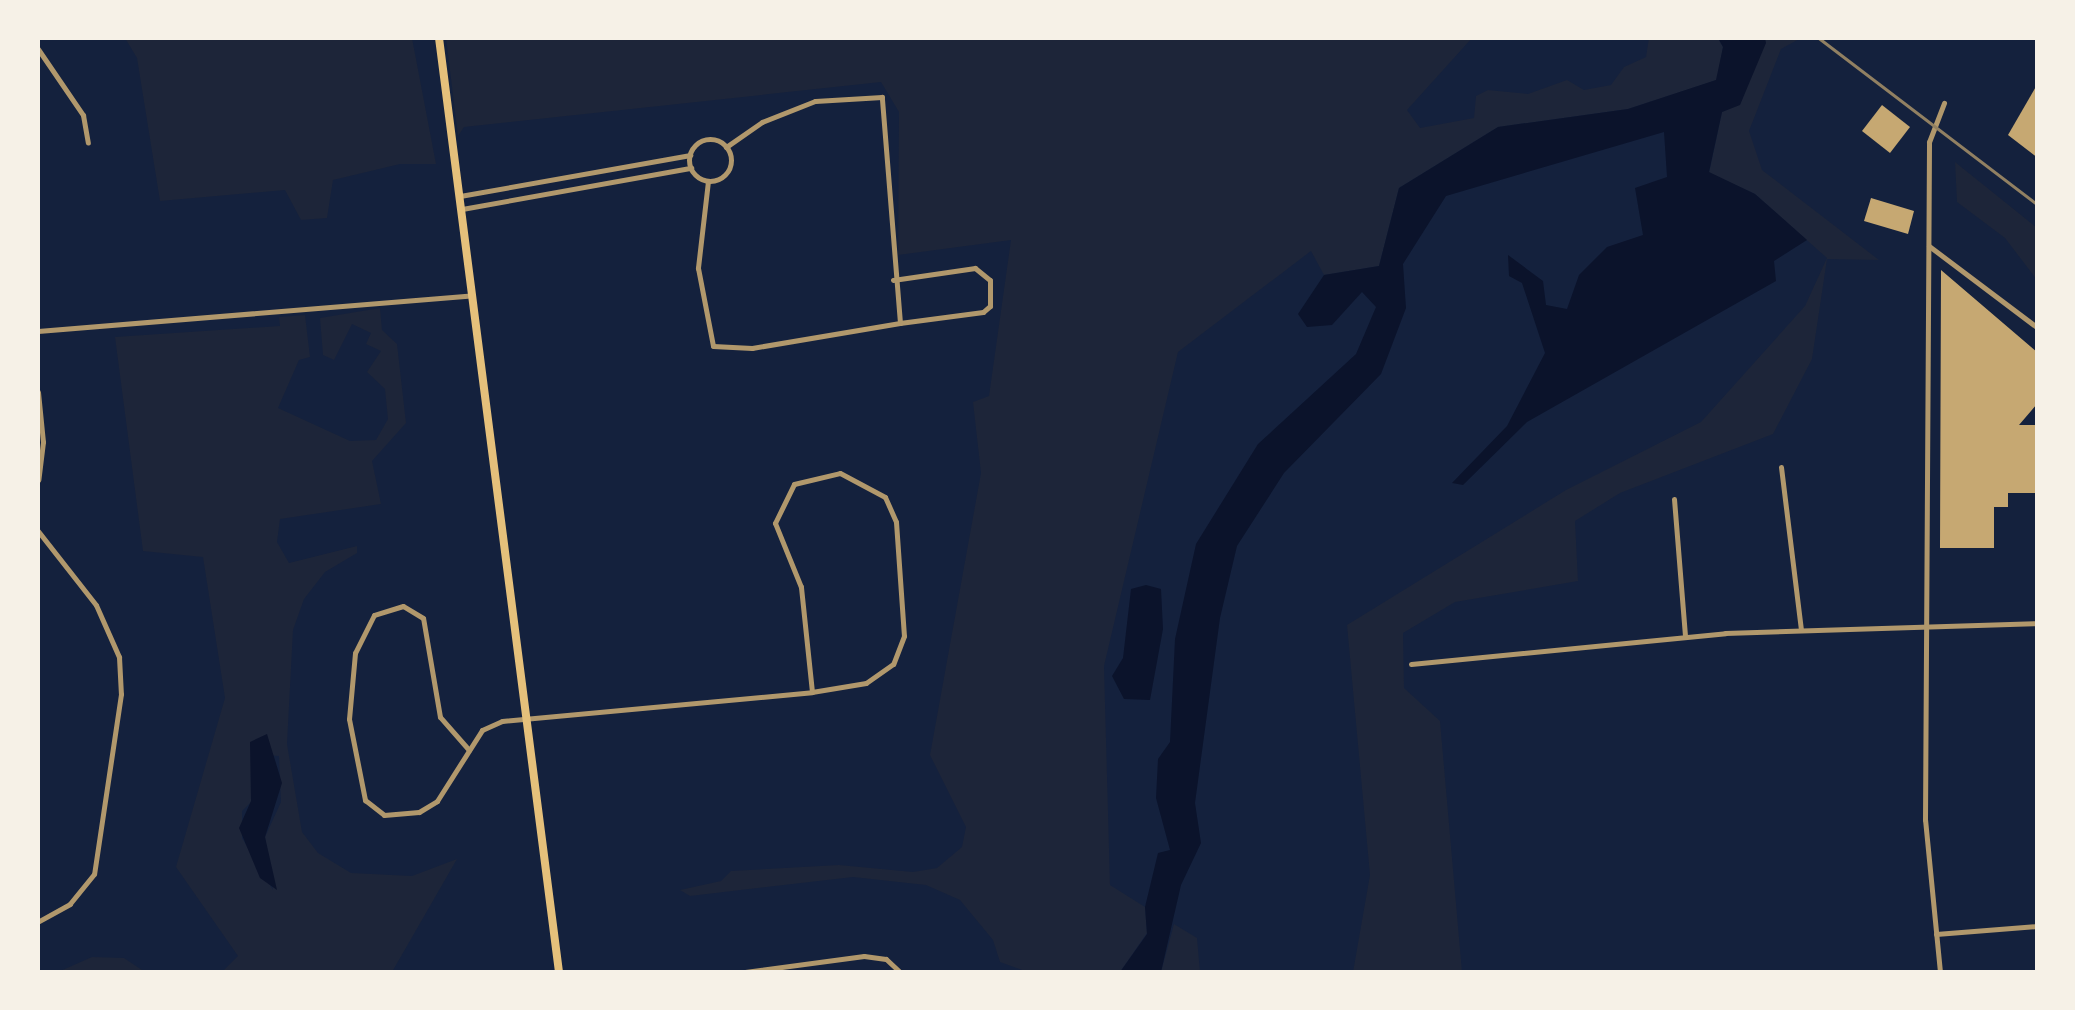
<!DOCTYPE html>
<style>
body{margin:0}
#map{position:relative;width:2075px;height:1010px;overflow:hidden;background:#14213d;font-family:Rubik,sans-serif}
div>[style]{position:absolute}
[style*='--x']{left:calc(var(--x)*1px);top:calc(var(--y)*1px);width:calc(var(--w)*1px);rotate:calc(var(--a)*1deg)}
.green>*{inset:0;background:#1d2539}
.water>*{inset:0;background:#0b132b}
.building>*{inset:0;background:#c6a872}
.minor>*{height:5px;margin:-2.5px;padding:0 2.5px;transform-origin:2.5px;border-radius:2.5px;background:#b1986c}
.minor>.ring{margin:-2.5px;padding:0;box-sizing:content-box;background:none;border:5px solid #b1986c;border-radius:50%}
.secondary>*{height:8px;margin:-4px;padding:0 4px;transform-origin:4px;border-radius:4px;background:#e5c07b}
.rail>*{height:2.5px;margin:-1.25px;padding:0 1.25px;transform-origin:1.25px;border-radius:1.25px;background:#918062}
span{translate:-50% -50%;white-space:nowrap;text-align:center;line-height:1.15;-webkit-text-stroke:8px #f6f1e7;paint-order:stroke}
.frame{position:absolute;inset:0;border:40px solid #f6f1e7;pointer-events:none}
</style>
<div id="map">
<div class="green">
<i style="clip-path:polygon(125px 38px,412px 38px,436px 164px,400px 164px,333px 180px,327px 218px,301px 220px,285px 190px,160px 201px,137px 58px)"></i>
<i style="clip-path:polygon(446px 38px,1472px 38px,1407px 110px,1420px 128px,1474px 118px,1476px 96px,1488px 90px,1528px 94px,1567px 80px,1584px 90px,1611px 85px,1624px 67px,1646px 57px,1649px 38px,1718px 38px,1723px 47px,1717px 80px,1628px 109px,1498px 127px,1399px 188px,1379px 266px,1324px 275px,1311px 251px,1178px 352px,1104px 666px,1110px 885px,1145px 907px,1147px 933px,1120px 972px,1028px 972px,1000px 962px,993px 940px,960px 900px,926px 885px,853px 877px,690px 896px,680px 890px,721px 881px,731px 871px,839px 865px,913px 872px,937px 868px,962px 847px,966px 827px,930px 755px,981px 473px,973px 402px,989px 396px,1011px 240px,898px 255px,899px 112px,881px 82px,464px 127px,458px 136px)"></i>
<i style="clip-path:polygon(1765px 38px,1801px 38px,1781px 49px,1749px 131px,1762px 170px,1879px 260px,1827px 259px,1812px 359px,1773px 434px,1620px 493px,1575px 521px,1578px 581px,1455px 602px,1403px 633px,1404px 688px,1440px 721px,1462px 972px,1353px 972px,1370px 875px,1347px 625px,1566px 490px,1701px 422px,1805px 306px,1827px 258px,1755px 194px,1709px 173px,1722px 112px,1740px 104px)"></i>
<i style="clip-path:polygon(1955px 162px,2037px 228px,2037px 280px,2005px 238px,1957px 202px)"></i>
<i style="clip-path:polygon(evenodd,380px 308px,382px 330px,397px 344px,406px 423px,372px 461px,381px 504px,280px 519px,277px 542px,289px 563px,357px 546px,357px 553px,325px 572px,304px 599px,293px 630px,287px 744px,302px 832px,318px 853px,351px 873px,412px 876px,457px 859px,392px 972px,222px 972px,238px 956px,176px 867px,225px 698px,203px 557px,143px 551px,115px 337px,280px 326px,279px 317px,305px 315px,310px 357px,299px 360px,278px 408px,350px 441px,376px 440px,388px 419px,385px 389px,367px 372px,381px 351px,366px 344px,371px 333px,352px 324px,334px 360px,323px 355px,320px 318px,380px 308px,251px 754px,279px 756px,281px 802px,265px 837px,273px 890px,242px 838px,242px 811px,251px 802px,251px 754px)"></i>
<i style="clip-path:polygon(1174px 924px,1197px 938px,1200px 972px,1161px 972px)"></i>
<i style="clip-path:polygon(92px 957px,124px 958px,145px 972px,58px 972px)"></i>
</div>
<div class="water">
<i style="clip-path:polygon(1718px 38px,1765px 38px,1766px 43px,1740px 105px,1722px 112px,1709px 172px,1755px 194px,1807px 240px,1774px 261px,1776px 281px,1527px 422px,1463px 485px,1452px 483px,1507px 426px,1545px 353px,1522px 283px,1509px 276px,1508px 255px,1543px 281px,1546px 305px,1567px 309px,1579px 275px,1607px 247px,1643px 235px,1635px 188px,1667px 177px,1664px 132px,1446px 196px,1403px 264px,1406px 308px,1381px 374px,1284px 473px,1237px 546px,1220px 618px,1195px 803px,1201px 843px,1181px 885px,1161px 972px,1120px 972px,1147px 934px,1145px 907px,1158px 853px,1170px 850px,1156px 798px,1158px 759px,1170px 742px,1175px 639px,1196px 544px,1258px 444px,1356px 354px,1376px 307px,1362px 292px,1332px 325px,1307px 327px,1298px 314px,1324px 275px,1379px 266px,1399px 188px,1498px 127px,1628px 109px,1716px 80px,1723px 47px)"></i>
<i style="clip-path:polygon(1146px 585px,1161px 589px,1163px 629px,1150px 700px,1124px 699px,1112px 676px,1123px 658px,1131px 589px)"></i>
<i style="clip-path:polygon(267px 734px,282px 783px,265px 837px,277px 890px,260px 878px,239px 828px,251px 801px,250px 742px)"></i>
</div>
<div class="building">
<i style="clip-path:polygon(2038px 83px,2038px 158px,2008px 135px)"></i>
<i style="clip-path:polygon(1882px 105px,1910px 127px,1890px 153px,1862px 131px)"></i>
<i style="clip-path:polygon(1871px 198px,1914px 211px,1908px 234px,1864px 221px)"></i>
<i style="clip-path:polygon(1941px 270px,2038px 353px,2037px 404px,2019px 425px,2038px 425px,2038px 493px,2008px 493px,2008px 507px,1994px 507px,1994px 548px,1940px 548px)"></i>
</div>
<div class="minor">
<i style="--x:38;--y:49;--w:80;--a:55.7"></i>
<i style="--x:83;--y:115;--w:28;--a:80"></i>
<i class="ring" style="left:689px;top:139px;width:37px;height:37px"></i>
<i style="--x:708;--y:181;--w:88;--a:96.6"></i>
<i style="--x:698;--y:268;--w:79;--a:79.1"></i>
<i style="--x:713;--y:346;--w:39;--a:3"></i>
<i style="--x:752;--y:348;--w:150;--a:-9.6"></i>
<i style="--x:900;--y:323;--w:227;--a:-94.6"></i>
<i style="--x:882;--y:97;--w:67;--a:176.6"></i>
<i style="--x:815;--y:101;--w:57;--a:158.4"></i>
<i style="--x:762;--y:122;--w:44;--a:145.2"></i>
<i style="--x:460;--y:196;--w:234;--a:-10.1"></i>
<i style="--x:462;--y:209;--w:233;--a:-10.2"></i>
<i style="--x:1929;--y:246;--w:136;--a:37"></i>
<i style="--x:893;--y:280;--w:83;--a:-8.3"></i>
<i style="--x:975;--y:268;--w:19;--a:39"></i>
<i style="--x:990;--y:280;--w:26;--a:90"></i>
<i style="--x:990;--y:306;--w:9;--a:139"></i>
<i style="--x:983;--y:312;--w:84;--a:172.5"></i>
<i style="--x:38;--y:331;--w:431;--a:-4.7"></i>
<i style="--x:38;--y:392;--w:50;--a:84.3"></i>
<i style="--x:43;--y:442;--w:38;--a:97"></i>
<i style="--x:1781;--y:467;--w:163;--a:83"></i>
<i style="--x:840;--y:473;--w:51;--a:28.1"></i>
<i style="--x:885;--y:497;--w:27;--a:66"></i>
<i style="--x:896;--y:522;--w:114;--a:86"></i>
<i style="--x:904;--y:636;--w:30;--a:111"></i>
<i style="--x:893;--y:664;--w:33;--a:145"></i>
<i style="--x:866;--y:683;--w:55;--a:170.5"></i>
<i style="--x:812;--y:692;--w:106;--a:-96"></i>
<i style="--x:801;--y:587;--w:69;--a:-112.1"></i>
<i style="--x:775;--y:523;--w:43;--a:-64"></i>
<i style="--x:794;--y:484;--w:47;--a:-13.4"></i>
<i style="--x:1674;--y:499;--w:138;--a:85.4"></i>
<i style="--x:38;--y:531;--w:94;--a:51.9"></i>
<i style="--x:96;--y:605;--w:57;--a:66.1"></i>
<i style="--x:119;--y:657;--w:37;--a:87"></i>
<i style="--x:121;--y:694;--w:182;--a:98.5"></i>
<i style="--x:94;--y:874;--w:38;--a:129"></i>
<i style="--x:70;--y:904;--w:37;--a:151"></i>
<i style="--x:1411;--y:664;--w:316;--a:-5.6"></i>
<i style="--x:1725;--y:633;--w:313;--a:-1.8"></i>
<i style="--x:469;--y:750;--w:44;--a:-131.3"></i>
<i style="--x:440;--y:717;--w:100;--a:-99.7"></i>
<i style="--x:423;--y:618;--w:23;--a:-149"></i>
<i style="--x:403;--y:606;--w:30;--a:163"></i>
<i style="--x:374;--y:615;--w:42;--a:116.6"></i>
<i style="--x:355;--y:653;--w:66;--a:95.2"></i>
<i style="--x:349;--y:719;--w:83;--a:78.8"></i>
<i style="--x:365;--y:800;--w:24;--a:38"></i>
<i style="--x:384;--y:815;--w:35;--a:-5"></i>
<i style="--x:419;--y:812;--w:21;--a:-31"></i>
<i style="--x:437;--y:801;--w:84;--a:-57.6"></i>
<i style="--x:482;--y:730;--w:22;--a:-24"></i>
<i style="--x:502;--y:721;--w:311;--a:-5.3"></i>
<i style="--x:1936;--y:934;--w:102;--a:-4.5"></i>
<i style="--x:745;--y:972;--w:120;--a:-7.7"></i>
<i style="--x:864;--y:956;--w:22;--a:8"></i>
<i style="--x:886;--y:959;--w:19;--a:43"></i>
<i style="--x:1940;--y:972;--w:153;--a:-95.6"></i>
<i style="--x:1925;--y:820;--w:678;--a:-89.66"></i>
<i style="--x:1929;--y:142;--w:42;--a:-69"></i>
</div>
<div class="secondary">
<i style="--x:439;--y:38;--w:942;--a:82.68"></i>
</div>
<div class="rail">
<i style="--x:1819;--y:38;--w:275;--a:37.3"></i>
</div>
<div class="frame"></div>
</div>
